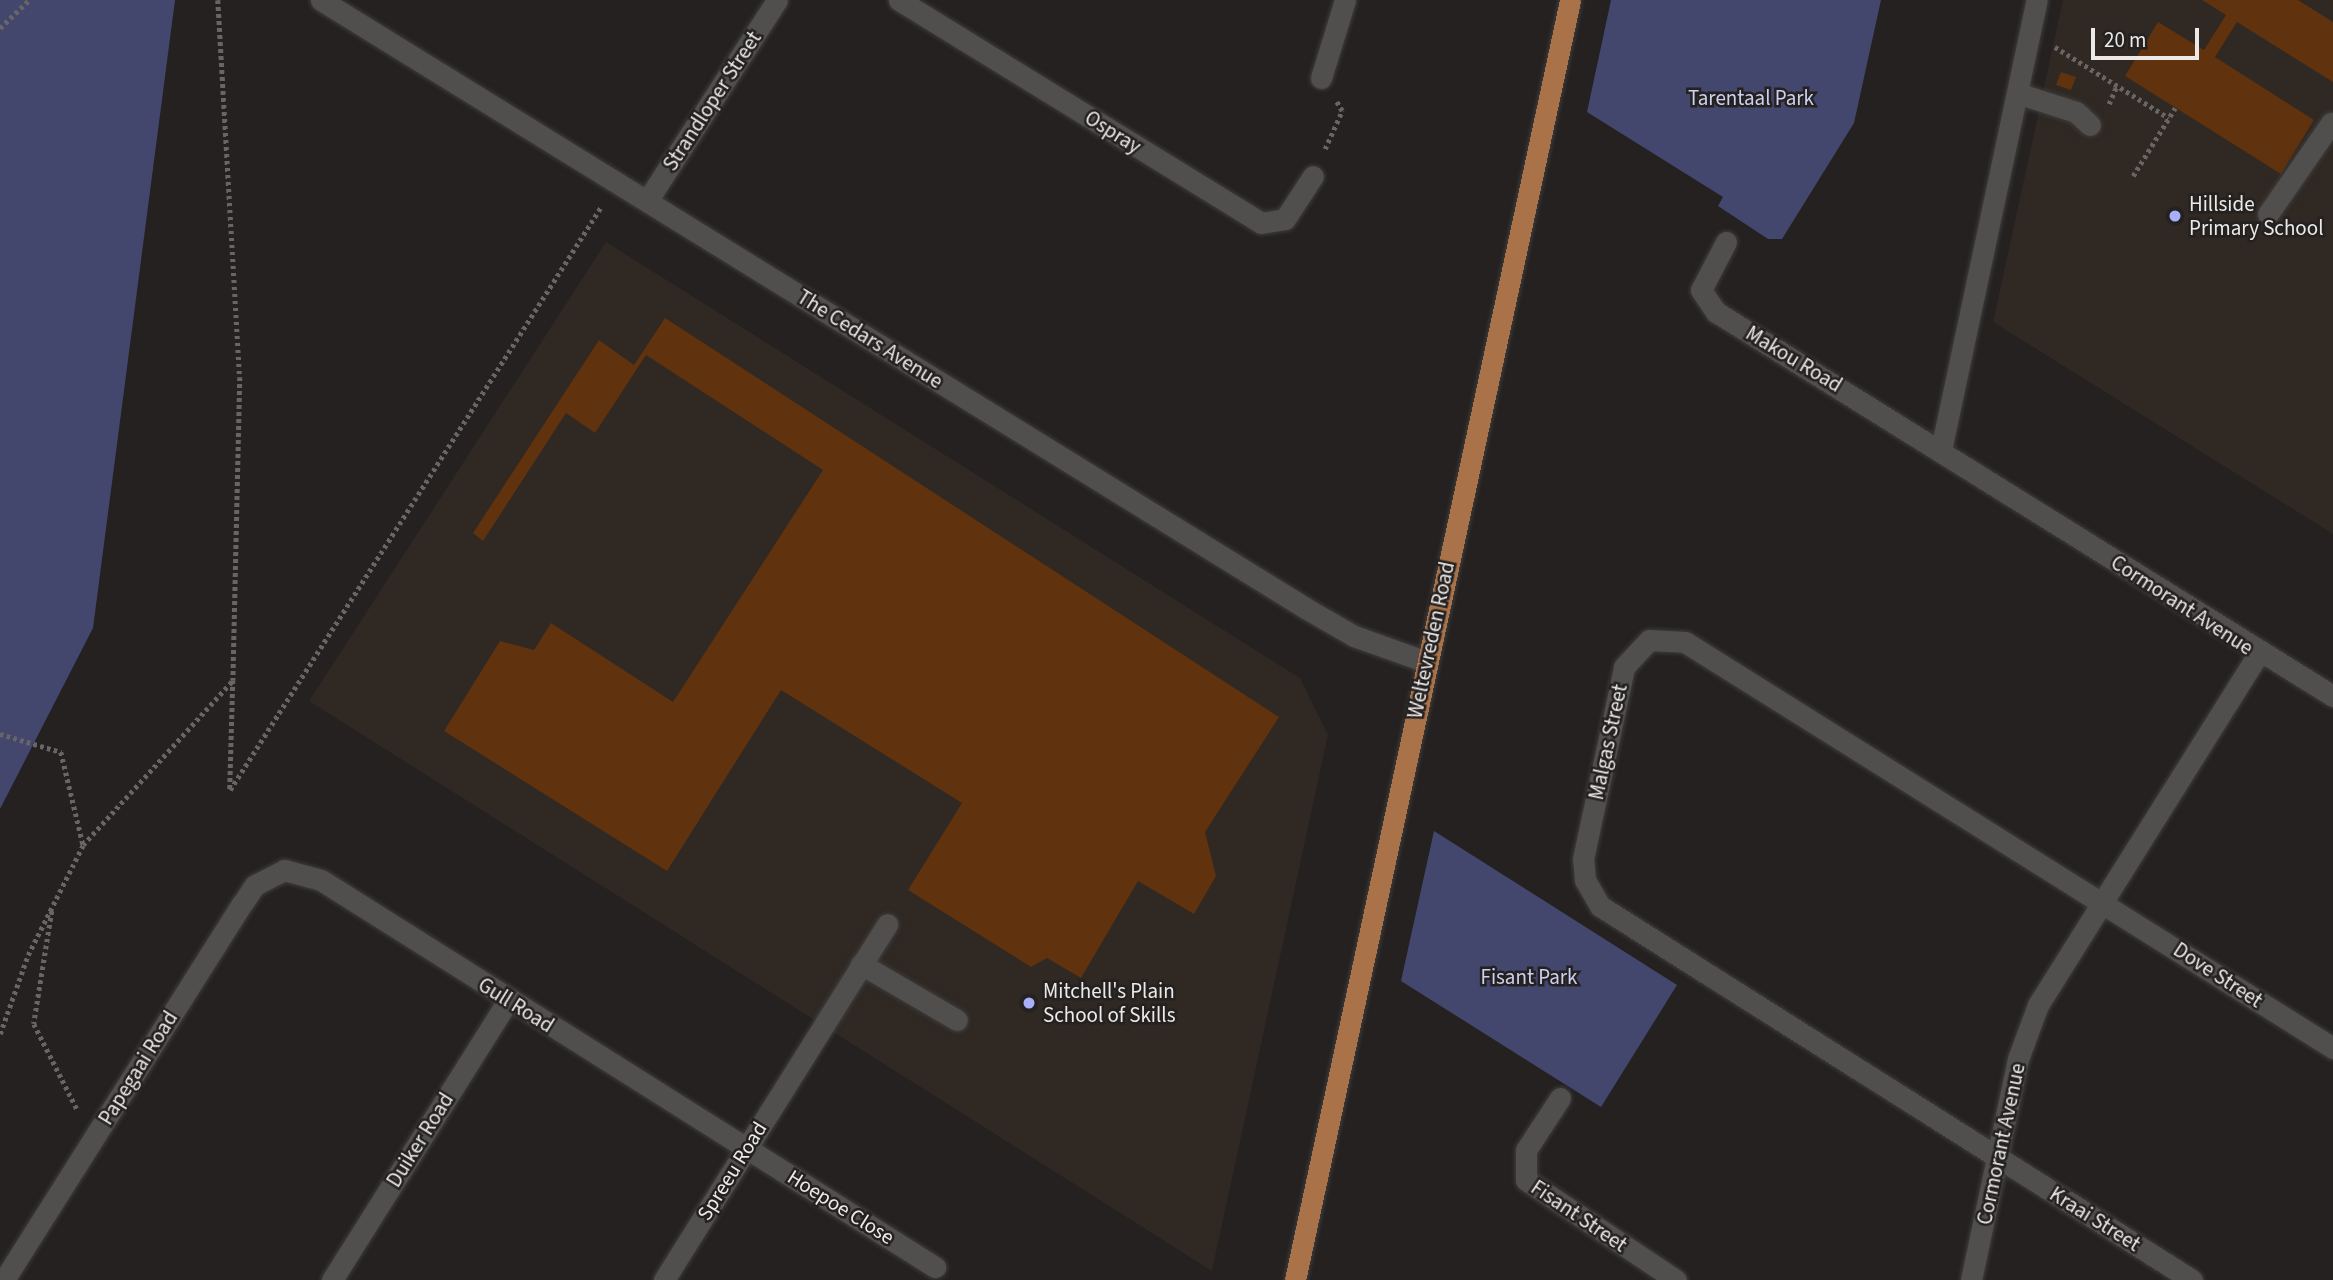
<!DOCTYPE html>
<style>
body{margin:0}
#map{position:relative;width:2333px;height:1280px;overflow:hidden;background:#242120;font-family:"Source Sans 3",sans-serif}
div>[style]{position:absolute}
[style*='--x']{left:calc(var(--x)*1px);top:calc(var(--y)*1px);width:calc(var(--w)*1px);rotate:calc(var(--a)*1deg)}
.built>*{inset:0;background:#2f2823}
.green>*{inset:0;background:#43476d}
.building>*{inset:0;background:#60320d}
.path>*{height:4.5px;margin-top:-2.25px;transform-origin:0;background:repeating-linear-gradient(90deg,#686665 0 3.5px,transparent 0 7px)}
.roads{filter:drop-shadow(0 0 2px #3e3c3b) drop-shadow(0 0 2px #3e3c3b)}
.minor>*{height:21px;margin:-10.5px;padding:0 10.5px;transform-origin:10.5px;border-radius:10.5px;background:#514f4d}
.major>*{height:21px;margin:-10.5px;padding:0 10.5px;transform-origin:10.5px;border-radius:10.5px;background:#aa7249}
.dots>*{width:19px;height:19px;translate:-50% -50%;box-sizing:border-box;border:4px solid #242120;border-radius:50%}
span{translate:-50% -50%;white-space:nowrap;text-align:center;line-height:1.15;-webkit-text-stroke:5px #242120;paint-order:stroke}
.park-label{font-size:21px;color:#ccd0f1}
.street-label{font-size:21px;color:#ebeae9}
.poi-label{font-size:21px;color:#ebeae9}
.left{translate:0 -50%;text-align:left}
.scale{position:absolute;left:2091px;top:28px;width:108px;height:32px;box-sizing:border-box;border:4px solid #ebeae9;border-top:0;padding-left:9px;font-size:21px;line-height:24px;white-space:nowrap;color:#ebeae9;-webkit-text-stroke:5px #242120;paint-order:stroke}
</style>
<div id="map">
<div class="built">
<i style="clip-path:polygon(2063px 0,2333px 0,2333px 534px,1993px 322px)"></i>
<i style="clip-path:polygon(606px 242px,1300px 678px,1328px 735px,1212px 1271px,309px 701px)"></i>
</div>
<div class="green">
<i style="clip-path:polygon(0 0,175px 0,93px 628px,0 809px)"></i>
<i style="clip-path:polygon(1611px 0,1881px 0,1854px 123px,1782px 239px,1768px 239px,1718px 206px,1723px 197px,1587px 112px)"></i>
<i style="clip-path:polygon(1434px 831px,1677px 985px,1601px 1107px,1401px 981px)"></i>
</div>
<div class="building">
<i style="clip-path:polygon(2202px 0,2298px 0,2333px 22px,2333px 82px,2237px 22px,2215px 57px,2314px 120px,2281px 174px,2125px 76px,2158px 22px,2204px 50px,2226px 15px)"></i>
<i style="clip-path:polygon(2061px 72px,2076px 77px,2071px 90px,2056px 85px)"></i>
<i style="clip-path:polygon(665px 318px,1279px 717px,1205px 832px,1216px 876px,1194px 914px,1138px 881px,1081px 978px,1047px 958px,1031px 967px,908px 890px,962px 803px,781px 690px,667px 871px,444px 731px,500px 641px,534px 650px,551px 623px,673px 702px,823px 470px,646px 355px,595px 433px,566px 413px,483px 541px,473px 533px,599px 340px,634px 365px)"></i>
</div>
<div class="path">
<i style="--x:218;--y:0;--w:378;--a:86.7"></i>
<i style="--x:240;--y:377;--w:303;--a:91.3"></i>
<i style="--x:0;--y:28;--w:40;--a:-44"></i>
<i style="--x:2055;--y:47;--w:134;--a:31.9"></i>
<i style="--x:2109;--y:104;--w:21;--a:-67"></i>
<i style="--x:1325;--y:149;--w:42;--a:-65.9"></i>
<i style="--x:1342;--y:111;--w:12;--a:-121"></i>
<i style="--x:2133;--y:176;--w:80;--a:-58.3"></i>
<i style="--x:0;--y:734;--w:64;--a:16.4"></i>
<i style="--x:61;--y:752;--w:95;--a:76.6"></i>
<i style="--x:230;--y:790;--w:691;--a:-57.53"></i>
<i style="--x:52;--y:911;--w:114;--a:99.1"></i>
<i style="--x:34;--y:1024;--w:97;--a:63.2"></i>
<i style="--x:0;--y:1034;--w:84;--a:-70.5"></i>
<i style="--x:28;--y:955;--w:123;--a:-63.4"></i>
<i style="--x:83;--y:845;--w:223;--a:-47.7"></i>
<i style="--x:233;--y:680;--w:109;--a:91.6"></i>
</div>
<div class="roads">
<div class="minor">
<i style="--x:321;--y:0;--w:1159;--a:31.7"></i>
<i style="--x:1307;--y:609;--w:54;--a:29.9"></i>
<i style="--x:1354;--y:636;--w:77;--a:19.6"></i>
<i style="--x:899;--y:0;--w:425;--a:31.6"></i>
<i style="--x:1261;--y:223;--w:24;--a:-9"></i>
<i style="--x:1285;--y:219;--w:51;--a:-56.9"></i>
<i style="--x:1321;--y:78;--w:82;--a:-72.9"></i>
<i style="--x:2017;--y:93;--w:62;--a:17.9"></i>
<i style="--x:2076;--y:112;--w:19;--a:43"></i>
<i style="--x:647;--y:201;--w:239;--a:-57.1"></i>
<i style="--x:2268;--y:214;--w:111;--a:-55.3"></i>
<i style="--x:1726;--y:242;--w:54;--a:117.5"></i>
<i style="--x:1701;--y:290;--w:27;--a:56"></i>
<i style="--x:1716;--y:312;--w:727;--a:31.9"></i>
<i style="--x:1941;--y:450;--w:460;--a:-78"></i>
<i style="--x:861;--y:964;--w:111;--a:30.3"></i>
<i style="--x:1560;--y:1098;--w:62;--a:123.2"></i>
<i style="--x:1526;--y:1150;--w:30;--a:90"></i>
<i style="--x:1526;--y:1180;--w:180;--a:33.7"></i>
<i style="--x:4;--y:1280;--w:445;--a:-57.7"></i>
<i style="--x:242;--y:904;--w:23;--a:-56"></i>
<i style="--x:255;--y:885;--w:33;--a:-27"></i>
<i style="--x:284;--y:870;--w:38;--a:15"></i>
<i style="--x:321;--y:880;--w:726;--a:32.22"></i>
<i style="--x:332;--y:1280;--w:331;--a:-57.8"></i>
<i style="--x:664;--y:1280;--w:420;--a:-57.9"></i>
<i style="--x:1971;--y:1280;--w:226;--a:-78"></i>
<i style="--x:2018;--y:1059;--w:58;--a:-69.7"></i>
<i style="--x:2038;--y:1005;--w:418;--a:-57.9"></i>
<i style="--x:2192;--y:1280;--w:700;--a:-147.72"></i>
<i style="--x:1600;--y:906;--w:30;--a:-120"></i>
<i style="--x:1585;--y:880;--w:21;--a:-95"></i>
<i style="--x:1583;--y:859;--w:196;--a:-77.9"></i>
<i style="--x:1624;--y:667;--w:37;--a:-47"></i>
<i style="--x:1649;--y:640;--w:36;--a:3"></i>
<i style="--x:1685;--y:642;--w:765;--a:32.07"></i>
</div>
<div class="major">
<i style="--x:1295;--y:1280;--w:1309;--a:-77.87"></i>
</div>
</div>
<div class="dots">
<i style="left:2175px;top:216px;background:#a8b0fc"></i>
<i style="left:1029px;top:1003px;background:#a8b0fc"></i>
</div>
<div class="park-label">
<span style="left:1751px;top:98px">Tarentaal Park</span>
<span style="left:1529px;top:977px">Fisant Park</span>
</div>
<div class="street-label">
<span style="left:712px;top:101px;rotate:-57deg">Strandloper Street</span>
<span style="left:1113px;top:132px;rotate:32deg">Ospray</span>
<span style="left:870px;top:339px;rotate:32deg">The Cedars Avenue</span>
<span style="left:1794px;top:359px;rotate:31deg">Makou Road</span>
<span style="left:2182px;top:605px;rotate:33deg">Cormorant Avenue</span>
<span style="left:1431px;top:640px;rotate:-78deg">Weltevreden Road</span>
<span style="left:1608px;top:742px;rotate:-78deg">Malgas Street</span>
<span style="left:2218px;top:975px;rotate:33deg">Dove Street</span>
<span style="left:516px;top:1005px;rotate:32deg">Gull Road</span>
<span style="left:138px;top:1068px;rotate:-58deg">Papegaai Road</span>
<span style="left:420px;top:1140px;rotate:-58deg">Duiker Road</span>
<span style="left:2001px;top:1144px;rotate:-78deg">Cormorant Avenue</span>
<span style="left:732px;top:1171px;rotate:-58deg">Spreeu Road</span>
<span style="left:841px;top:1207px;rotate:32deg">Hoepoe Close</span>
<span style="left:1579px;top:1216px;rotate:34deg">Fisant Street</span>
<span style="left:2095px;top:1219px;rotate:32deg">Kraai Street</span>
</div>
<div class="poi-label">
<span class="left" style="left:2189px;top:216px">Hillside<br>Primary School</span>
<span class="left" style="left:1043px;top:1003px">Mitchell's Plain<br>School of Skills</span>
</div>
<div class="scale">20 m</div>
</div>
